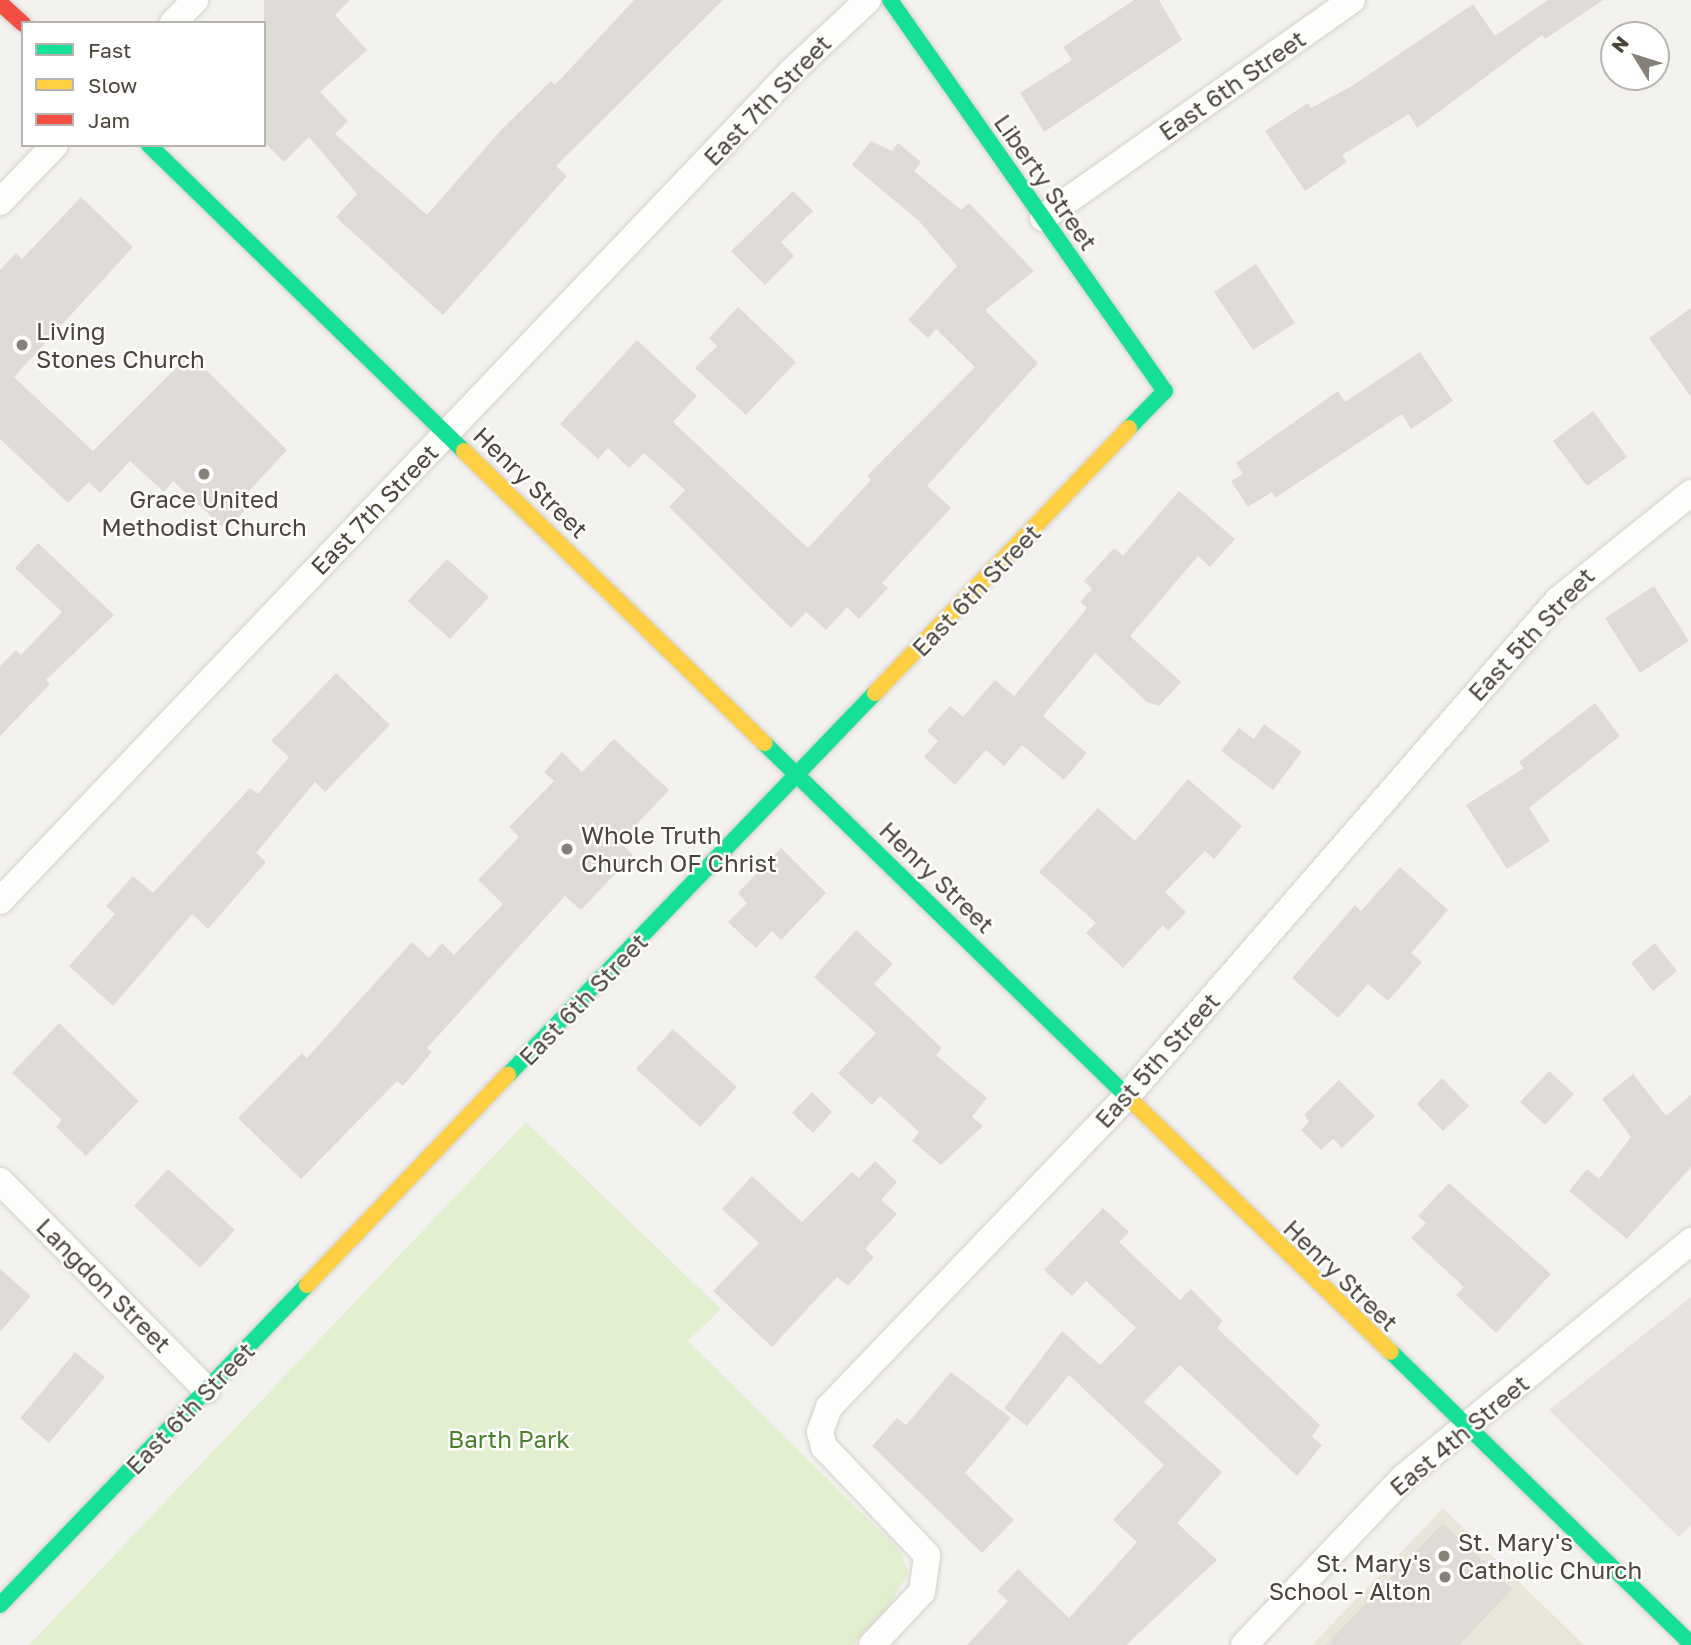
<!DOCTYPE html>
<style>
body{margin:0}
#map{position:relative;width:1691px;height:1645px;overflow:hidden;background:#f4f2ee;font-family:"Golos Text",sans-serif}
div>[style]{position:absolute}
[style*='--x']{left:calc(var(--x)*1px);top:calc(var(--y)*1px);width:calc(var(--w)*1px);rotate:calc(var(--a)*1deg)}
.education>*{inset:0;background:#eae5da}
.green>*{inset:0;background:#e1eecf}
.parking>*{inset:0;background:#e6e3df}
.building>*{inset:0;background:#dedbd6}
.roads{filter:drop-shadow(0 0 2px #d2d0cb) drop-shadow(0 0 2px #d2d0cb)}
.street>*{height:26px;margin:-13px;padding:0 13px;transform-origin:13px;border-radius:13px;background:#fdfdfc}
.fast>*{height:16px;margin:-8px;padding:0 8px;transform-origin:8px;border-radius:8px;background:#16e098}
.slow>*{height:16px;margin:-8px;padding:0 8px;transform-origin:8px;border-radius:8px;background:#ffcf43}
.jam>*{height:16px;margin:-8px;padding:0 8px;transform-origin:8px;border-radius:8px;background:#f24e42}
.dots>*{width:19px;height:19px;translate:-50% -50%;box-sizing:border-box;border:4px solid #fff;border-radius:50%}
span{translate:-50% -50%;white-space:nowrap;text-align:center;line-height:1.15;-webkit-text-stroke:5px #fff;paint-order:stroke}
.street-label{font-size:24px;color:#4b4439}
.poi-label{font-size:24px;color:#4b4439}
.left{translate:0 -50%;text-align:left}
.right{translate:-100% -50%;text-align:right}
.park-label{font-size:24px;color:#4a7f2a}
.legend{position:absolute;left:21px;top:21px;width:245px;height:126px;box-sizing:border-box;background:#fff;border:2px solid #b7b4b0;margin:0;padding:9px 12px;list-style:none;font-size:21px;color:#4b4439}
.legend li{display:flex;align-items:center;gap:14px;height:35px}
.legend b{width:35px;border:2px solid #b7b4b0}
.north{position:absolute;left:1600px;top:21px;width:70px;height:70px;box-sizing:border-box;background:#fff;border:2px solid #b7b4b0;border-radius:50%;rotate:308deg;font-size:19px;font-weight:700;line-height:28px;text-align:center;color:#4b4439}
.north::after{content:'';display:block;margin:auto;width:24px;height:32px;background:#868178;clip-path:polygon(50% 0,100% 100%,50% 72%,0 100%)}
</style>
<div id="map">
<div class="education">
<i style="clip-path:polygon(1443px 1508px,1584px 1645px,1312px 1645px)"></i>
</div>
<div class="green">
<i style="clip-path:polygon(526px 1122px,721px 1309px,688px 1341px,902px 1553px,908px 1574px,887px 1609px,852px 1645px,29px 1645px)"></i>
</div>
<div class="parking">
<i style="clip-path:polygon(1691px 1297px,1691px 1525px,1679px 1537px,1549px 1410px)"></i>
</div>
<div class="building">
<i style="clip-path:polygon(264px 0,350px 0,335px 15px,367px 50px,320px 92px,348px 121px,335px 134px,427px 215px,501px 130px,551px 81px,555px 85px,634px 0,723px 0,556px 166px,567px 176px,443px 315px,336px 217px,357px 194px,309px 137px,284px 162px,264px 142px)"></i>
<i style="clip-path:polygon(1134px 0,1159px 0,1182px 40px,1044px 132px,1020px 93px,1072px 60px,1063px 47px)"></i>
<i style="clip-path:polygon(1548px 0,1603px 0,1545px 39px,1542px 35px,1417px 128px,1409px 114px,1342px 155px,1347px 162px,1305px 191px,1265px 131px,1308px 103px,1311px 108px,1352px 86px,1473px 4px,1495px 36px)"></i>
<i style="clip-path:polygon(871px 141px,892px 151px,898px 143px,921px 162px,914px 171px,961px 210px,969px 203px,1034px 271px,985px 310px,1038px 363px,927px 486px,951px 508px,882px 583px,888px 588px,859px 619px,847px 607px,826px 630px,806px 612px,791px 628px,669px 507px,685px 490px,644px 453px,629px 468px,608px 448px,598px 459px,560px 424px,637px 340px,697px 396px,673px 422px,808px 548px,871px 480px,867px 476px,975px 367px,936px 329px,928px 338px,908px 320px,957px 266px,919px 221px,852px 165px)"></i>
<i style="clip-path:polygon(793px 191px,813px 211px,781px 242px,794px 256px,765px 285px,731px 251px)"></i>
<i style="clip-path:polygon(81px 197px,133px 247px,14px 377px,93px 451px,190px 354px,287px 450px,238px 503px,245px 510px,226px 530px,173px 481px,164px 492px,130px 461px,100px 493px,89px 482px,68px 503px,0 439px,0 270px,16px 253px,22px 259px)"></i>
<i style="clip-path:polygon(1256px 264px,1295px 323px,1253px 350px,1214px 292px)"></i>
<i style="clip-path:polygon(738px 307px,796px 362px,746px 415px,695px 368px,717px 346px,709px 338px)"></i>
<i style="clip-path:polygon(1691px 308px,1691px 397px,1649px 338px)"></i>
<i style="clip-path:polygon(1420px 352px,1453px 401px,1411px 429px,1402px 414px,1275px 498px,1272px 492px,1248px 507px,1231px 481px,1243px 474px,1236px 463px,1338px 391px,1345px 402px)"></i>
<i style="clip-path:polygon(1593px 411px,1627px 457px,1587px 486px,1553px 441px)"></i>
<i style="clip-path:polygon(1179px 491px,1235px 539px,1210px 567px,1198px 556px,1130px 636px,1181px 682px,1159px 706px,1147px 702px,1095px 653px,1043px 716px,1087px 753px,1064px 780px,1022px 745px,1004px 766px,986px 750px,955px 785px,924px 757px,938px 741px,927px 731px,950px 706px,963px 717px,995px 680px,1014px 696px,1087px 608px,1080px 602px,1092px 589px,1084px 581px,1114px 548px,1123px 556px)"></i>
<i style="clip-path:polygon(38px 543px,114px 615px,46px 680px,50px 684px,0 736px,0 666px,16px 650px,21px 655px,62px 612px,15px 568px)"></i>
<i style="clip-path:polygon(447px 559px,489px 597px,450px 639px,408px 601px)"></i>
<i style="clip-path:polygon(1654px 586px,1689px 641px,1640px 673px,1605px 618px)"></i>
<i style="clip-path:polygon(336px 673px,390px 725px,325px 792px,315px 782px,256px 853px,266px 862px,208px 929px,192px 914px,113px 1006px,69px 966px,115px 914px,106px 906px,133px 876px,153px 893px,250px 788px,258px 794px,289px 757px,271px 741px)"></i>
<i style="clip-path:polygon(1595px 703px,1620px 736px,1529px 808px,1550px 841px,1507px 869px,1466px 805px,1524px 768px,1519px 762px)"></i>
<i style="clip-path:polygon(1264px 724px,1302px 752px,1273px 790px,1221px 751px,1239px 728px,1254px 739px)"></i>
<i style="clip-path:polygon(614px 739px,669px 790px,620px 842px,633px 855px,581px 910px,565px 896px,427px 1048px,432px 1052px,403px 1086px,397px 1081px,301px 1179px,238px 1118px,302px 1053px,307px 1058px,412px 942px,429px 958px,442px 943px,454px 955px,503px 904px,478px 880px,519px 837px,509px 827px,554px 781px,544px 772px,562px 752px,582px 772px)"></i>
<i style="clip-path:polygon(1188px 779px,1242px 826px,1214px 859px,1205px 851px,1165px 892px,1186px 912px,1168px 931px,1163px 925px,1123px 968px,1086px 933px,1096px 923px,1039px 872px,1098px 808px,1135px 841px)"></i>
<i style="clip-path:polygon(781px 848px,826px 893px,781px 940px,772px 931px,756px 948px,728px 922px,747px 903px,738px 893px)"></i>
<i style="clip-path:polygon(1400px 867px,1448px 910px,1411px 953px,1422px 962px,1388px 1001px,1368px 984px,1338px 1018px,1292px 978px,1355px 905px,1361px 911px)"></i>
<i style="clip-path:polygon(856px 930px,893px 964px,874px 984px,942px 1048px,936px 1055px,987px 1098px,972px 1117px,983px 1126px,941px 1165px,912px 1141px,919px 1132px,880px 1096px,872px 1105px,838px 1073px,876px 1033px,814px 977px)"></i>
<i style="clip-path:polygon(1655px 943px,1677px 971px,1653px 991px,1631px 963px)"></i>
<i style="clip-path:polygon(59px 1023px,139px 1101px,86px 1156px,56px 1127px,62px 1120px,12px 1073px)"></i>
<i style="clip-path:polygon(673px 1029px,737px 1087px,700px 1127px,636px 1069px)"></i>
<i style="clip-path:polygon(1549px 1071px,1574px 1094px,1545px 1125px,1520px 1102px)"></i>
<i style="clip-path:polygon(1633px 1074px,1666px 1116px,1691px 1095px,1691px 1167px,1627px 1239px,1569px 1191px,1587px 1169px,1599px 1179px,1631px 1137px,1602px 1099px)"></i>
<i style="clip-path:polygon(1442px 1078px,1469px 1106px,1443px 1131px,1417px 1104px)"></i>
<i style="clip-path:polygon(1339px 1080px,1375px 1116px,1342px 1148px,1333px 1139px,1321px 1150px,1301px 1130px,1309px 1121px,1304px 1115px)"></i>
<i style="clip-path:polygon(812px 1092px,832px 1112px,813px 1133px,792px 1113px)"></i>
<i style="clip-path:polygon(875px 1161px,897px 1182px,881px 1200px,897px 1214px,865px 1249px,874px 1257px,848px 1286px,837px 1277px,772px 1347px,713px 1291px,759px 1243px,722px 1209px,752px 1176px,802px 1222px,852px 1172px,859px 1178px)"></i>
<i style="clip-path:polygon(168px 1169px,235px 1230px,200px 1268px,134px 1206px)"></i>
<i style="clip-path:polygon(1449px 1183px,1551px 1274px,1496px 1333px,1456px 1295px,1464px 1287px,1411px 1238px,1426px 1223px,1418px 1216px)"></i>
<i style="clip-path:polygon(1103px 1208px,1129px 1232px,1119px 1242px,1180px 1300px,1191px 1289px,1223px 1321px,1217px 1328px,1320px 1425px,1312px 1437px,1322px 1445px,1297px 1476px,1180px 1365px,1144px 1402px,1222px 1472px,1177px 1523px,1217px 1560px,1126px 1645px,967px 1645px,1008px 1601px,997px 1591px,1018px 1569px,1069px 1618px,1137px 1542px,1113px 1520px,1164px 1465px,1069px 1375px,1027px 1426px,1004px 1408px,1062px 1331px,1100px 1365px,1136px 1328px,1086px 1281px,1072px 1296px,1044px 1270px)"></i>
<i style="clip-path:polygon(0 1269px,31px 1296px,0 1332px)"></i>
<i style="clip-path:polygon(75px 1352px,105px 1377px,49px 1443px,20px 1418px)"></i>
<i style="clip-path:polygon(951px 1372px,1011px 1418px,965px 1473px,1014px 1520px,982px 1553px,872px 1446px,897px 1418px,906px 1425px)"></i>
<i style="clip-path:polygon(1443px 1523px,1512px 1589px,1459px 1645px,1326px 1645px)"></i>
</div>
<div class="roads">
<div class="street">
<i style="--x:173;--y:23;--w:32;--a:-46"></i>
<i style="--x:0;--y:202;--w:79;--a:-46"></i>
<i style="--x:1043;--y:218;--w:378;--a:-35.2"></i>
<i style="--x:0;--y:901;--w:1146;--a:-46.34"></i>
<i style="--x:791;--y:72;--w:105;--a:-43.1"></i>
<i style="--x:0;--y:1181;--w:294;--a:45.3"></i>
<i style="--x:872;--y:1645;--w:73;--a:-46.7"></i>
<i style="--x:922;--y:1592;--w:37;--a:-82"></i>
<i style="--x:927;--y:1555;--w:149;--a:-133.6"></i>
<i style="--x:824;--y:1447;--w:16;--a:-105"></i>
<i style="--x:820;--y:1432;--w:27;--a:-70"></i>
<i style="--x:829;--y:1407;--w:431;--a:-46.2"></i>
<i style="--x:1127;--y:1096;--w:657;--a:-49.01"></i>
<i style="--x:1558;--y:600;--w:171;--a:-38.8"></i>
<i style="--x:1244;--y:1645;--w:232;--a:-46.4"></i>
<i style="--x:1404;--y:1477;--w:372;--a:-39.4"></i>
</div>
<div class="fast">
<i style="--x:890;--y:0;--w:478;--a:54.9"></i>
<i style="--x:1165;--y:391;--w:52;--a:134.2"></i>
<i style="--x:149;--y:145;--w:439;--a:44.2"></i>
<i style="--x:764;--y:743;--w:518;--a:44.22"></i>
<i style="--x:508;--y:1075;--w:530;--a:-46.15"></i>
<i style="--x:1391;--y:1352;--w:419;--a:44.2"></i>
<i style="--x:0;--y:1605;--w:443;--a:-46.2"></i>
</div>
<div class="slow">
<i style="--x:464;--y:451;--w:419;--a:44.2"></i>
<i style="--x:875;--y:693;--w:367;--a:-46.2"></i>
<i style="--x:1135;--y:1104;--w:356;--a:44.1"></i>
<i style="--x:307;--y:1285;--w:291;--a:-46.3"></i>
</div>
<div class="jam">
<i style="--x:0;--y:3;--w:31;--a:42"></i>
</div>
</div>
<div class="dots">
<i style="left:22px;top:345px;background:#868178"></i>
<i style="left:204px;top:474px;background:#868178"></i>
<i style="left:567px;top:849px;background:#868178"></i>
<i style="left:1444px;top:1556px;background:#868178"></i>
<i style="left:1445px;top:1577px;background:#868178"></i>
</div>
<div class="street-label">
<span style="left:1232px;top:85px;rotate:-35deg">East 6th Street</span>
<span style="left:767px;top:100px;rotate:-46deg">East 7th Street</span>
<span style="left:1046px;top:182px;rotate:55deg">Liberty Street</span>
<span style="left:531px;top:482px;rotate:44deg">Henry Street</span>
<span style="left:374px;top:509px;rotate:-46deg">East 7th Street</span>
<span style="left:976px;top:590px;rotate:-46deg">East 6th Street</span>
<span style="left:1531px;top:634px;rotate:-47deg">East 5th Street</span>
<span style="left:937px;top:877px;rotate:44deg">Henry Street</span>
<span style="left:583px;top:999px;rotate:-46deg">East 6th Street</span>
<span style="left:1157px;top:1060px;rotate:-48deg">East 5th Street</span>
<span style="left:1341px;top:1275px;rotate:44deg">Henry Street</span>
<span style="left:104px;top:1285px;rotate:45deg">Langdon Street</span>
<span style="left:190px;top:1408px;rotate:-46deg">East 6th Street</span>
<span style="left:1459px;top:1435px;rotate:-40deg">East 4th Street</span>
</div>
<div class="poi-label">
<span class="left" style="left:36px;top:345px">Living<br>Stones Church</span>
<span style="left:204px;top:513px">Grace United<br>Methodist Church</span>
<span class="left" style="left:581px;top:849px">Whole Truth<br>Church OF Christ</span>
<span class="left" style="left:1458px;top:1556px">St. Mary's<br>Catholic Church</span>
<span class="right" style="left:1431px;top:1577px">St. Mary's<br>School - Alton</span>
</div>
<div class="park-label">
<span style="left:509px;top:1439px">Barth Park</span>
</div>
<ul class="legend">
<li><b style="height:9px;background:#16e098"></b>Fast</li>
<li><b style="height:9px;background:#ffcf43"></b>Slow</li>
<li><b style="height:9px;background:#f24e42"></b>Jam</li>
</ul>
<div class="north">N</div>
</div>
